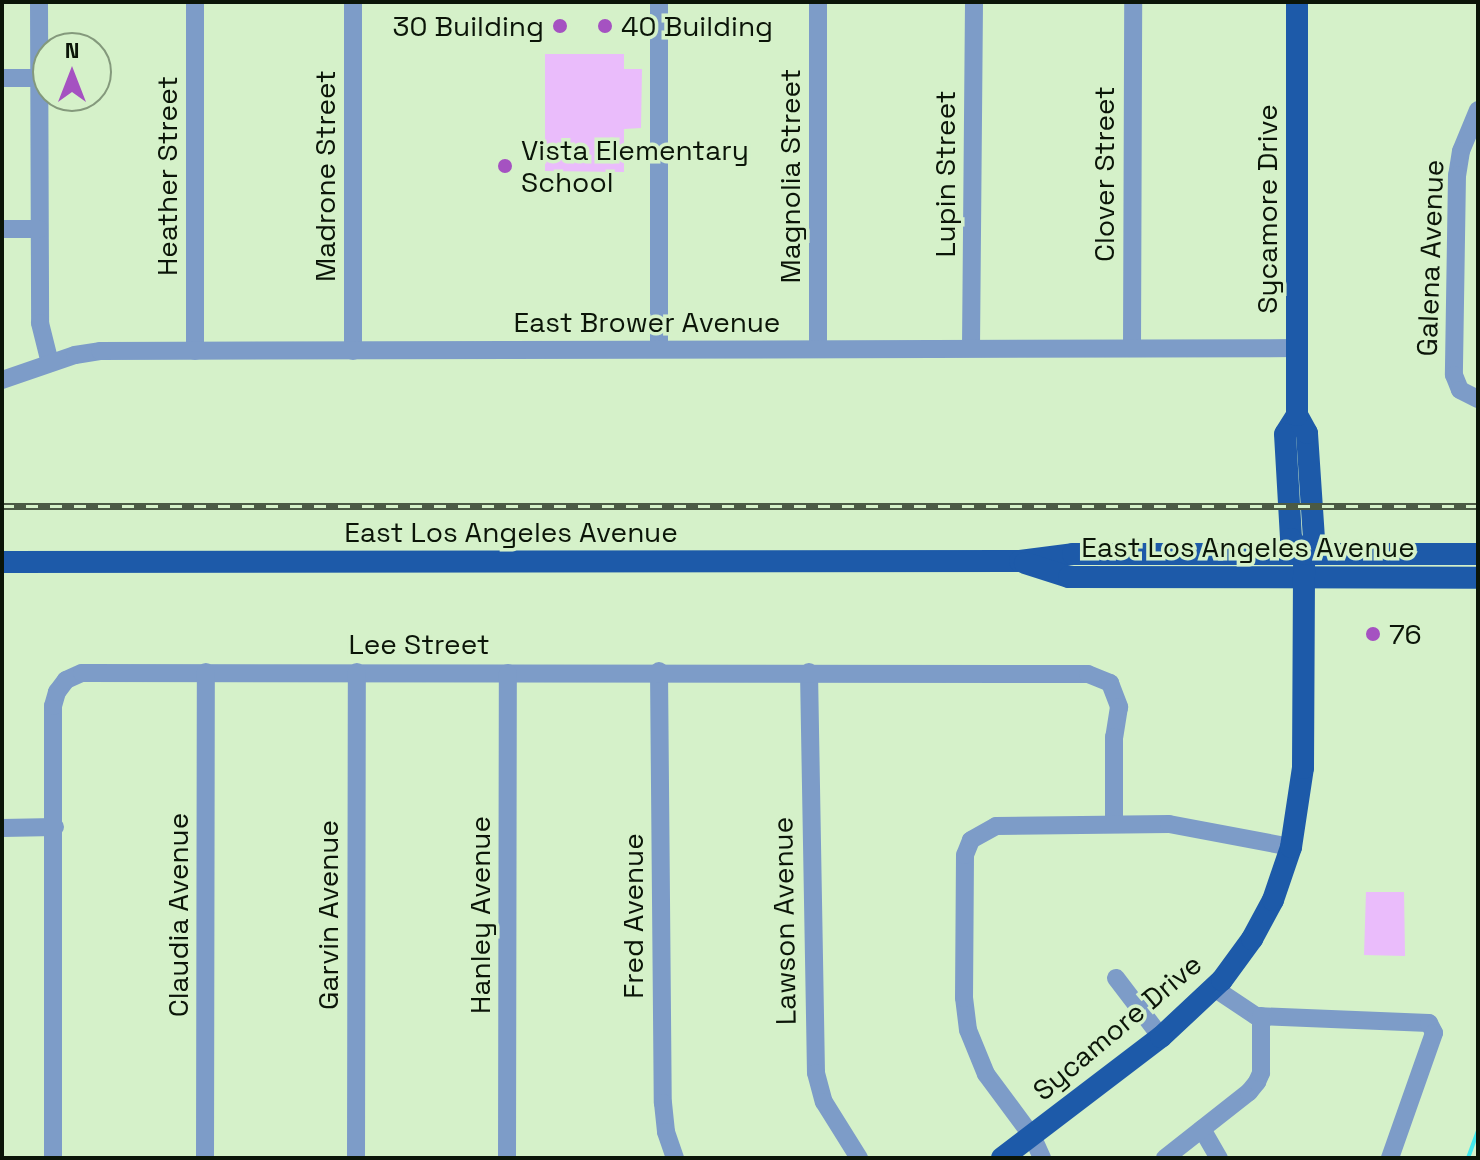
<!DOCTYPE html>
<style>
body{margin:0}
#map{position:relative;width:1480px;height:1160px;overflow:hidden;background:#d5f1c9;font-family:"Space Grotesk",sans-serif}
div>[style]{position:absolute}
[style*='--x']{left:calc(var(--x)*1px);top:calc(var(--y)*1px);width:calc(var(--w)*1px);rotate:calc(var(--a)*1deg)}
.green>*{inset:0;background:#eabcfb}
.stream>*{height:4px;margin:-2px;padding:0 2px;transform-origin:2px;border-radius:2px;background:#42eaed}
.minor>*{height:18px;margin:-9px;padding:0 9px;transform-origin:9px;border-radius:9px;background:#7d9cc8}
.major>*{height:22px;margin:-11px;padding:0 11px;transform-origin:11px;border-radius:11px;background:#1d5aa9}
.rail>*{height:7px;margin-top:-3.5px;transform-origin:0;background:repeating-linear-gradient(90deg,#d5f1c9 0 12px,#4b5a45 0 24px);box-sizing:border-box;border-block:2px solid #4b5a45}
.dots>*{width:22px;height:22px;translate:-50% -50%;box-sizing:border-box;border:4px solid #d5f1c9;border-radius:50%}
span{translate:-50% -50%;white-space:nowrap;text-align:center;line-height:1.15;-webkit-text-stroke:7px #d5f1c9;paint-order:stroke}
.poi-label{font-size:28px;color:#0b1508}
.right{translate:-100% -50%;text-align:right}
.left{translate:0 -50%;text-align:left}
.street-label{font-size:28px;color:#0b1508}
.frame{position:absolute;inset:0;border:4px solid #0b1508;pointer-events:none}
.north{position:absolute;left:32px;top:32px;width:80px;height:80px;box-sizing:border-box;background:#d5f1c9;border:2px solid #84997c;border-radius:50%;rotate:0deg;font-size:22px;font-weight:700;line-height:32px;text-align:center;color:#0b1508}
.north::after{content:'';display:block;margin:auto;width:28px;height:36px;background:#a552c1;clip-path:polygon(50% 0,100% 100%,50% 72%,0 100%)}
</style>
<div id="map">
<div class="green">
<i style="clip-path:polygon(624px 54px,624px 69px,642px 69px,641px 128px,624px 129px,624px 172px,545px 171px,545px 54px)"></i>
<i style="clip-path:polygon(1366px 892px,1404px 892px,1405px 956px,1364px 955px)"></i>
</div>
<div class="stream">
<i style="--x:1468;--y:1158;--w:30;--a:-70"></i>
</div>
<div class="minor">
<i style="--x:39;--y:2;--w:321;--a:89.8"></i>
<i style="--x:40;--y:323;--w:41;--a:76"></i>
<i style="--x:195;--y:2;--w:349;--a:90"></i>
<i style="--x:353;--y:2;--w:349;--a:90"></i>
<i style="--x:659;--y:2;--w:347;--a:90"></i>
<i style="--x:818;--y:2;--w:347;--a:90"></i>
<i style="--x:2;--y:78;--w:37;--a:0"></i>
<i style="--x:1478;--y:110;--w:44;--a:112.5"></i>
<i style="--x:1461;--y:151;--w:24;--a:99"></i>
<i style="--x:1457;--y:175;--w:200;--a:90.9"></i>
<i style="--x:1454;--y:375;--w:16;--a:68"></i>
<i style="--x:1460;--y:390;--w:20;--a:27"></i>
<i style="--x:2;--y:229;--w:37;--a:0"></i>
<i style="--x:971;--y:347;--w:345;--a:-89.5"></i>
<i style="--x:1132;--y:347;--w:345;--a:-89.8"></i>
<i style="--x:2;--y:380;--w:77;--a:-18.9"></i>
<i style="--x:75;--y:355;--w:25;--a:-9"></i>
<i style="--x:100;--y:351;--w:1198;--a:-0.14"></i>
<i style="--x:659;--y:671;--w:432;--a:89.5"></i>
<i style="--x:663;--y:1103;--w:29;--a:84"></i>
<i style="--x:666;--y:1132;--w:28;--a:71"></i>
<i style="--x:809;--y:672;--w:401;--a:89"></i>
<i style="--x:816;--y:1073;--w:30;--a:75"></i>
<i style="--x:824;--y:1102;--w:66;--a:58"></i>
<i style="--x:2;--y:828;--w:53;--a:-1.1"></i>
<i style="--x:1116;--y:978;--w:74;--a:52.7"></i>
<i style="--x:1214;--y:988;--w:50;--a:33.7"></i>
<i style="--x:1256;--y:1016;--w:173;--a:2.3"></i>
<i style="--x:1429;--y:1023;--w:11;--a:63"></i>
<i style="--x:1434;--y:1033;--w:133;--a:109.4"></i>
<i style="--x:1202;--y:1129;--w:34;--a:60"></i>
<i style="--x:53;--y:1158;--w:452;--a:-90"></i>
<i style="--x:53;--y:706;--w:15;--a:-74"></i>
<i style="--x:57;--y:692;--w:15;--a:-53"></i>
<i style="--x:66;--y:680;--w:17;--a:-24"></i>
<i style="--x:82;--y:673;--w:1006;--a:0.06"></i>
<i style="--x:1088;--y:674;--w:24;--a:22"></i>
<i style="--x:1110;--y:683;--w:26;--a:69"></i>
<i style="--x:1119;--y:707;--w:30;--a:99"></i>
<i style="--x:1114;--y:737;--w:86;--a:90"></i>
<i style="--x:205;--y:1158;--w:486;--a:-89.9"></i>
<i style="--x:356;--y:1158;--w:486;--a:-89.9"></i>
<i style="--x:507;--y:1158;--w:485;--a:-89.9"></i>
<i style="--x:1042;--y:1158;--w:24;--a:-114"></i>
<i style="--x:1032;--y:1136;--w:77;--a:-126.6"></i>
<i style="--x:986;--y:1074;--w:48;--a:-112.2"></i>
<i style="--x:968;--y:1030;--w:32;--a:-97"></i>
<i style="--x:964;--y:998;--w:143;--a:-89.6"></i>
<i style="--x:965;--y:855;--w:16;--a:-68"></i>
<i style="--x:971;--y:840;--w:29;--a:-29"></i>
<i style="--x:996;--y:826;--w:173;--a:-0.7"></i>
<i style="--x:1169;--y:824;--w:124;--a:10.7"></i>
<i style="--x:1165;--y:1158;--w:107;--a:-38.2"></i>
<i style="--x:1249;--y:1092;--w:13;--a:-51"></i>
<i style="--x:1257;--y:1082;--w:10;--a:-66"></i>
<i style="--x:1261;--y:1073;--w:57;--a:-90"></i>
</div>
<div class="major">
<i style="--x:1297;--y:415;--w:22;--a:122"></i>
<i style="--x:1285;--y:434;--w:105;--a:86.7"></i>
<i style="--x:1291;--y:539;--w:20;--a:49"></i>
<i style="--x:2;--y:562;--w:1018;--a:-0.06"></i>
<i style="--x:1020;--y:561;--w:53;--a:-7.5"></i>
<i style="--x:1073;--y:554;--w:405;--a:0"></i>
<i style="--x:1025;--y:563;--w:46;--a:17.7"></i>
<i style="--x:1069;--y:577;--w:409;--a:0.1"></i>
<i style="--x:1002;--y:1158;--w:200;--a:-37.3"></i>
<i style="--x:1161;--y:1037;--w:83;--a:-43.1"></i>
<i style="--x:1222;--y:980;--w:51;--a:-53.8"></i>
<i style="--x:1252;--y:939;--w:44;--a:-61.7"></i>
<i style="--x:1273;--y:900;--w:56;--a:-71.2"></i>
<i style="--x:1291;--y:847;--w:80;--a:-81.4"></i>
<i style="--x:1303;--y:768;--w:214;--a:-89.7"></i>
<i style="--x:1304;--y:554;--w:18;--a:-56"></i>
<i style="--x:1314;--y:539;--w:106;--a:-93.8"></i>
<i style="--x:1307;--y:433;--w:21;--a:-119"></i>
<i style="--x:1297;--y:415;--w:413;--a:-90"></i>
</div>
<div class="rail">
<i style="--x:2;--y:506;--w:1476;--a:0"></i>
</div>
<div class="dots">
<i style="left:560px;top:26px;background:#a552c1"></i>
<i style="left:605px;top:26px;background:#a552c1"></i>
<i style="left:505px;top:166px;background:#a552c1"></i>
<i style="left:1373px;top:634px;background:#a552c1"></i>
</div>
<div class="poi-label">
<span class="right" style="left:544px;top:26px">30 Building</span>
<span class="left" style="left:621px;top:26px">40 Building</span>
<span class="left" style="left:521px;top:166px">Vista Elementary<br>School</span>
<span class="left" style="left:1389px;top:634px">76</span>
</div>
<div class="street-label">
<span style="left:945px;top:174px;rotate:-90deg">Lupin Street</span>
<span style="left:1104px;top:174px;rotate:-90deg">Clover Street</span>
<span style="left:167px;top:176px;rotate:-90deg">Heather Street</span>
<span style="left:325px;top:176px;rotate:-90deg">Madrone Street</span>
<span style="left:790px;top:176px;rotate:-90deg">Magnolia Street</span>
<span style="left:1267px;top:209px;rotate:-90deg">Sycamore Drive</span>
<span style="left:1430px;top:258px;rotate:-88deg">Galena Avenue</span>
<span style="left:647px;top:322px">East Brower Avenue</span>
<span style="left:511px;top:532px">East Los Angeles Avenue</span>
<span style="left:1248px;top:547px">East Los Angeles Avenue</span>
<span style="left:419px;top:644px">Lee Street</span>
<span style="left:178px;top:915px;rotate:-90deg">Claudia Avenue</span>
<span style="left:328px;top:915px;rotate:-90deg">Garvin Avenue</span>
<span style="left:480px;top:915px;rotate:-90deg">Hanley Avenue</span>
<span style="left:633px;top:916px;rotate:-90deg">Fred Avenue</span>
<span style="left:784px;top:921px;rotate:-91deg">Lawson Avenue</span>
<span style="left:1117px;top:1027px;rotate:-40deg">Sycamore Drive</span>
</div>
<div class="frame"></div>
<div class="north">N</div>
</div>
